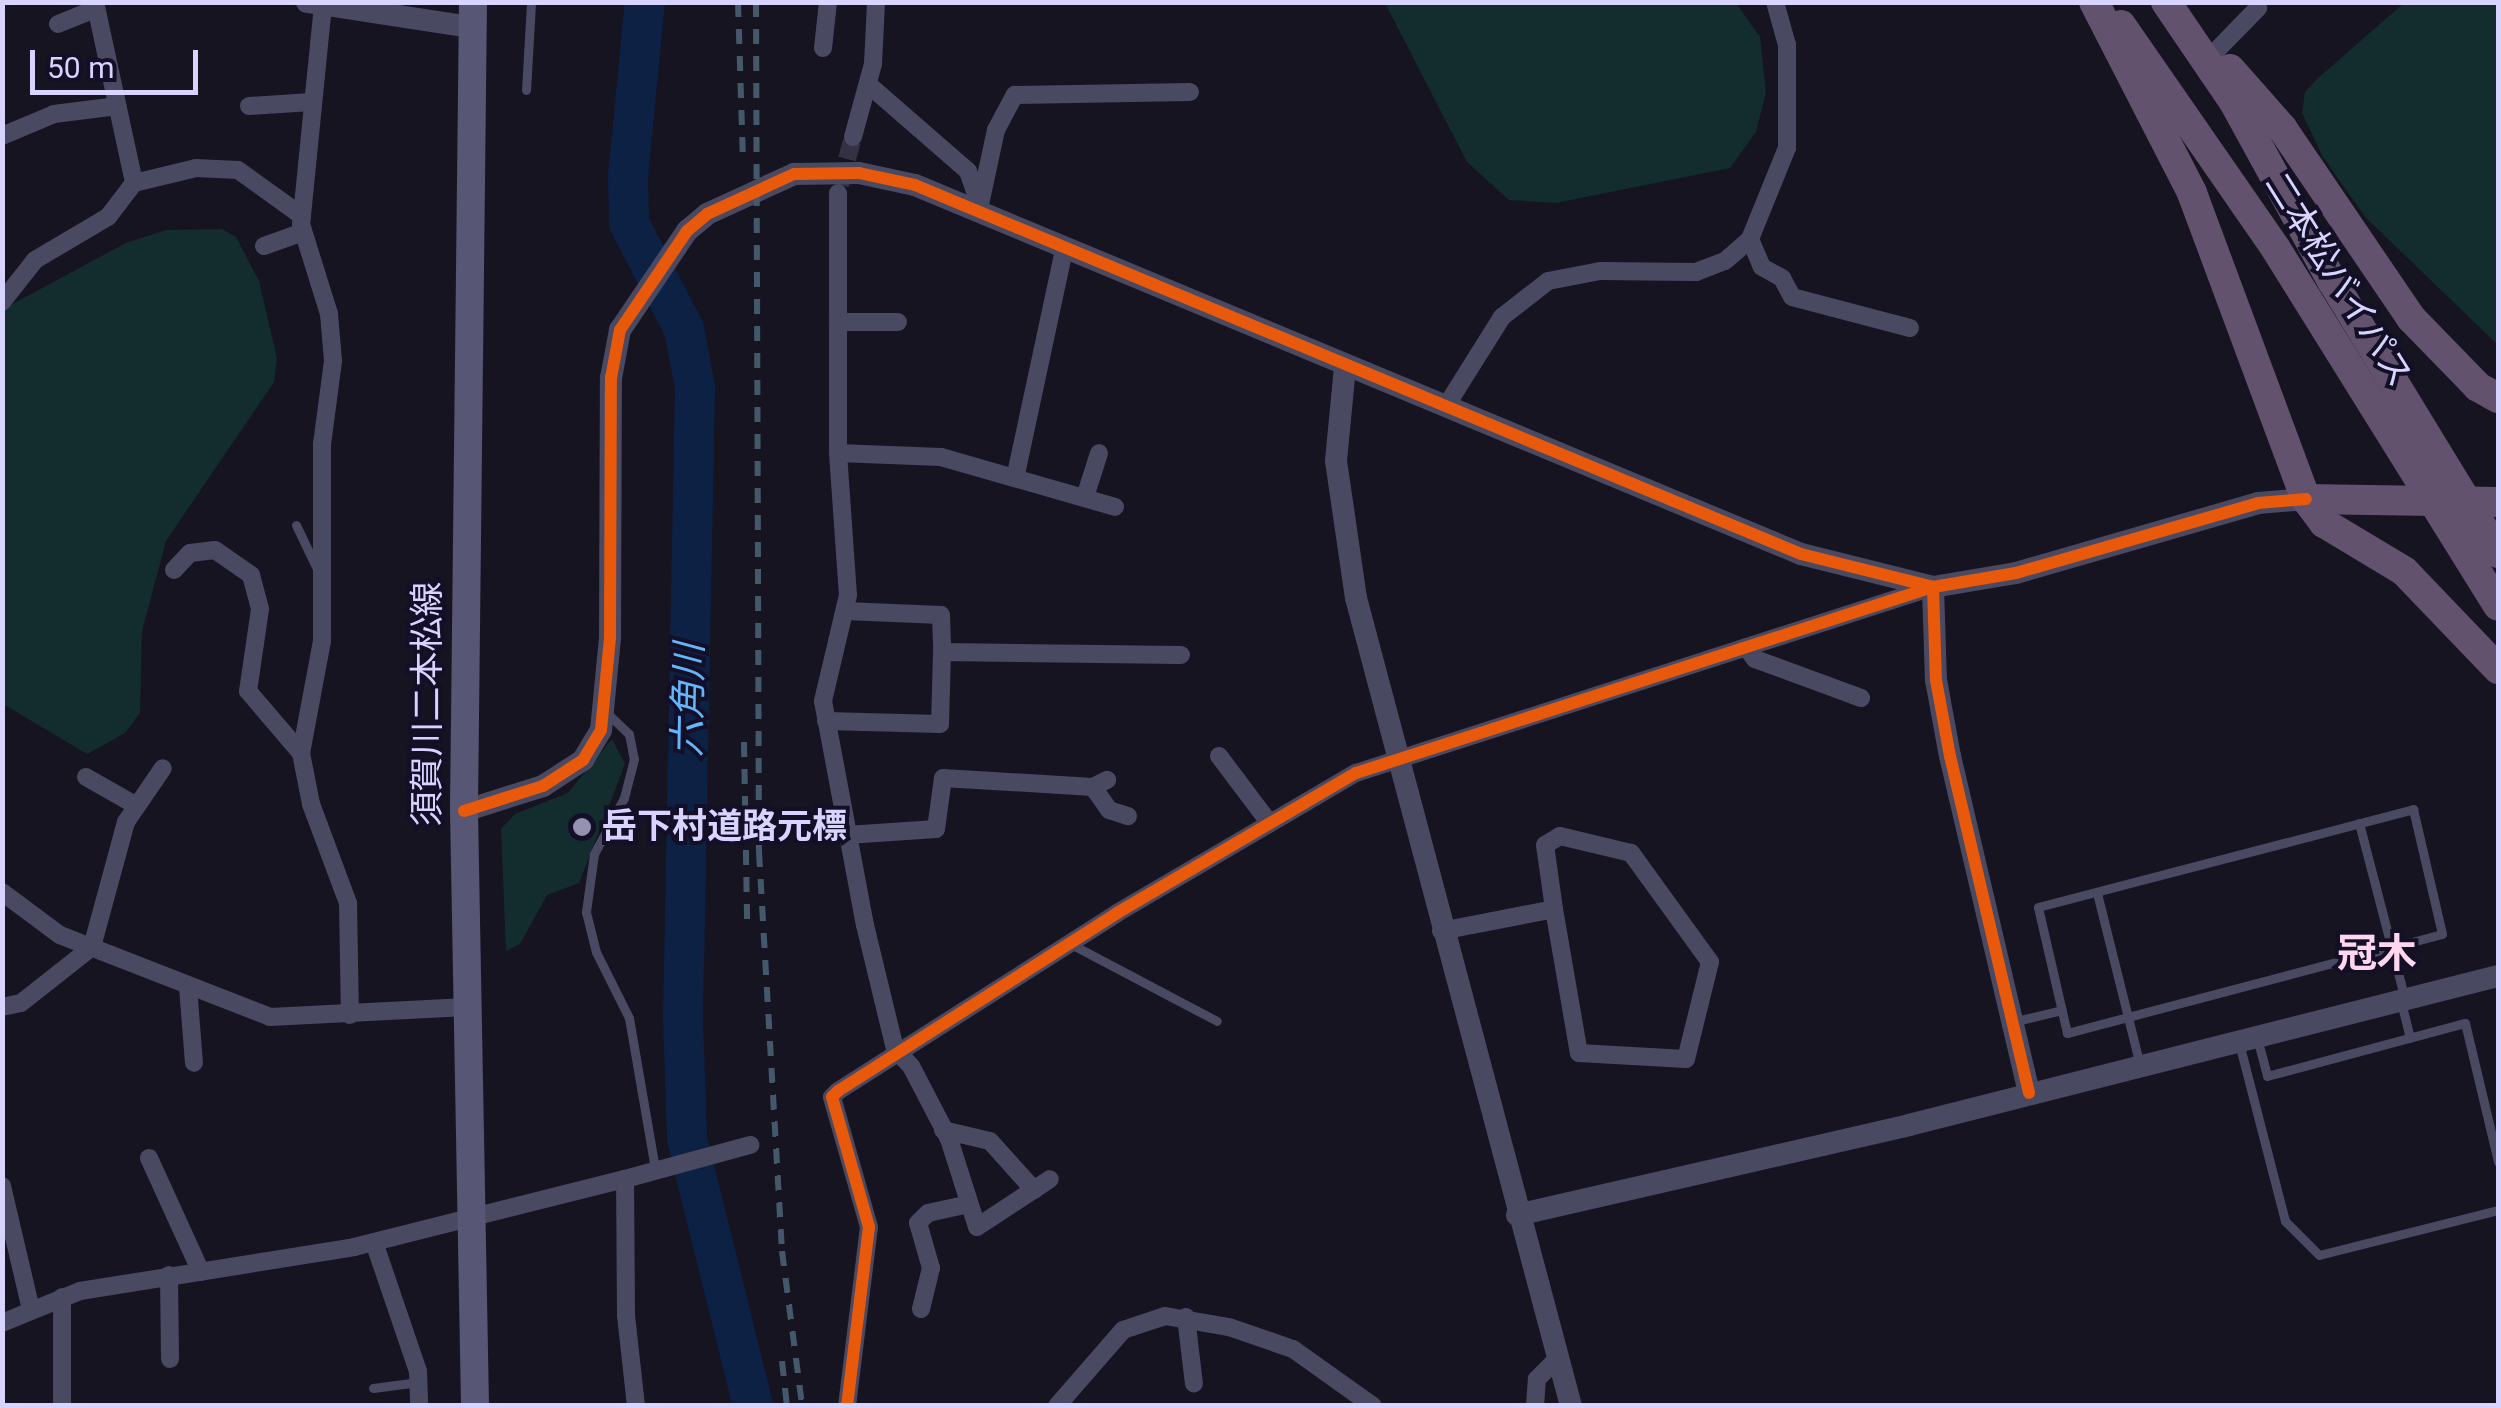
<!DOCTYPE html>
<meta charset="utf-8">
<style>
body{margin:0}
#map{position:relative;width:2501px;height:1408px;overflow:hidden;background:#161421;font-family:Roboto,"Noto Sans JP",sans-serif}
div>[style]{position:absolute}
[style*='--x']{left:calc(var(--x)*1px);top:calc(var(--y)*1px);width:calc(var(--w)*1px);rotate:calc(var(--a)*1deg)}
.green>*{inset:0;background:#132c2d}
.river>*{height:40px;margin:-20px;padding:0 20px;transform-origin:20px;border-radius:20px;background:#0d2144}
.minor-tunnel>*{height:18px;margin-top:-9px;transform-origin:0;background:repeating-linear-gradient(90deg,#333142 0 18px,transparent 0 27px)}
.service>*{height:9px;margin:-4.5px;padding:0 4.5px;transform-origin:4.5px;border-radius:4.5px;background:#4a4962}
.minor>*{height:18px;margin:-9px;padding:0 9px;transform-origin:9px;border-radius:9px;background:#4a4962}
.tertiary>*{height:22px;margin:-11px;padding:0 11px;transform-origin:11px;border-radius:11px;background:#4a4962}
.secondary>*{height:28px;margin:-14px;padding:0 14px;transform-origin:14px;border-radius:14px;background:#575674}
.trunk>*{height:30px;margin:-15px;padding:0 15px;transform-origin:15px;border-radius:15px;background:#62526e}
.rail>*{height:6px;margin-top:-3px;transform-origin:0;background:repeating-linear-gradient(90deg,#43596b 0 15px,transparent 0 27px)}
.cycleway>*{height:12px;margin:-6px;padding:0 6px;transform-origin:6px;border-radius:6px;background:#e8590c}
.dots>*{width:28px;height:28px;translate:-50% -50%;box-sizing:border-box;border:5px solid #130f26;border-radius:50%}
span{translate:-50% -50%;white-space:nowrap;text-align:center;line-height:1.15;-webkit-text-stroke:8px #130f26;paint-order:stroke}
.street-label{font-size:35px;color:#d9d4ff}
.poi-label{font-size:35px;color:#d9d4ff;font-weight:700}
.left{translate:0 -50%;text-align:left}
.water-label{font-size:38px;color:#62b6ff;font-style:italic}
.quarter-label{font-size:40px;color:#ffd6f0;font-weight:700}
.frame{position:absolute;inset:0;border:5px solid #d9d4ff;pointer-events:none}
.scale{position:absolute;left:30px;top:50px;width:168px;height:45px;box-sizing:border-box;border:5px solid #d9d4ff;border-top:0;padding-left:12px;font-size:30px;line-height:35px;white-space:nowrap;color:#d9d4ff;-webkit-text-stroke:8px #130f26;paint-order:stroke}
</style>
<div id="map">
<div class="green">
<i style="clip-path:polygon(1385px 3px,1736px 3px,1760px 37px,1766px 92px,1756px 132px,1730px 168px,1556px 203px,1509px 200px,1467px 162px)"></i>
<i style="clip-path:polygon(2404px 3px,2498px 3px,2498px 345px,2366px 218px,2323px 157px,2302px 113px,2305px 92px,2318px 78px)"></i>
<i style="clip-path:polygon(222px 229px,236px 237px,259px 281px,277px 358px,274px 382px,166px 541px,142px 631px,140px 713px,125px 733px,87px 754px,3px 704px,3px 309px,126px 243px,166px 230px)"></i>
<i style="clip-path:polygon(612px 739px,625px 764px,579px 883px,547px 895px,520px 944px,506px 951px,501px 829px,515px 814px,568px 793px)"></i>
</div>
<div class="river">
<i style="--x:645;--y:2;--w:174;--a:95.6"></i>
<i style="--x:628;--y:175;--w:48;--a:88.8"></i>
<i style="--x:629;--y:223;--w:119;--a:62.6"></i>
<i style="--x:684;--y:329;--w:59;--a:79.3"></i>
<i style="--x:695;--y:387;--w:631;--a:91.09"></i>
<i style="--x:683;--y:1018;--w:121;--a:88.1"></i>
<i style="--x:687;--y:1139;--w:275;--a:76.1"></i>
</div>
<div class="minor-tunnel">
<i style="--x:840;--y:185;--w:50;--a:-74.8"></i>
</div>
<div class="service">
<i style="--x:526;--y:90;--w:88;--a:-86.7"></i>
<i style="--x:296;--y:525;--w:55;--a:64.4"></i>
<i style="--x:607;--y:713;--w:30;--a:44"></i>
<i style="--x:629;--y:734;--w:25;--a:79"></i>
<i style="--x:634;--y:759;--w:40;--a:104.4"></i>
<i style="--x:624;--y:798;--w:64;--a:118.2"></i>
<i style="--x:594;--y:854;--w:59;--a:97.9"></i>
<i style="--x:586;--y:912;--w:41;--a:76"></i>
<i style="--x:596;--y:952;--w:74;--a:63.4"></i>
<i style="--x:629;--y:1018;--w:152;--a:80.2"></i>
<i style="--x:2413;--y:809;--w:128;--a:76.9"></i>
<i style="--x:2442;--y:934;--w:388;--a:165.2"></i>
<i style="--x:2067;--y:1033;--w:129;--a:-103"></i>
<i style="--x:2038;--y:907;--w:388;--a:-14.6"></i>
<i style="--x:2359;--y:823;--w:182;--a:75.4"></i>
<i style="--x:2097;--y:893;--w:177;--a:76"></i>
<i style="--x:1069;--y:943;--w:167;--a:27.8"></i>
<i style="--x:2401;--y:1002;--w:37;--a:76"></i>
<i style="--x:2016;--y:1021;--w:47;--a:-13.4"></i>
<i style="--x:2257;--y:1038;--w:39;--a:75"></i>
<i style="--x:2267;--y:1076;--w:205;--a:-15"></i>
<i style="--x:2465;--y:1023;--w:143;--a:76.6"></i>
<i style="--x:2239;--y:1043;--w:184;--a:75.5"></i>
<i style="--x:2285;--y:1221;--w:48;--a:45"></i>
<i style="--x:2319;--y:1255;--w:185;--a:-14.1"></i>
<i style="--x:373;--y:1388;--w:46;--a:-7.4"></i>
</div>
<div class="minor">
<i style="--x:95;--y:2;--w:185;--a:77.8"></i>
<i style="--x:134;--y:183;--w:64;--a:-13.6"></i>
<i style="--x:196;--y:168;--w:42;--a:2.7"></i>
<i style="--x:238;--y:170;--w:79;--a:35.7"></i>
<i style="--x:323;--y:5;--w:220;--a:95.7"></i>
<i style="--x:301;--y:224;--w:94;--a:72.7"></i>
<i style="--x:329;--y:314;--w:47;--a:85.1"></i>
<i style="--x:333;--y:361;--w:84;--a:97.5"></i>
<i style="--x:322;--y:444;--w:197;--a:90"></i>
<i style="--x:322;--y:641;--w:114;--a:100.6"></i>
<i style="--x:301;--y:753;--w:52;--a:78.9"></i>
<i style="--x:311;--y:804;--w:106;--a:69.5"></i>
<i style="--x:348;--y:903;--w:112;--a:89"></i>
<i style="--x:58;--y:24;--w:40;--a:-22"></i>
<i style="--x:823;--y:48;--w:46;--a:-83.8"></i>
<i style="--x:2215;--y:52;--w:62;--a:-45.7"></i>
<i style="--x:869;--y:85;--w:131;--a:41"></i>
<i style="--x:968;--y:171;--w:28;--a:71"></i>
<i style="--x:249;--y:106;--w:62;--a:-3.7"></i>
<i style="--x:2;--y:136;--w:56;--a:-22.9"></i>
<i style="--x:54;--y:114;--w:64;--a:-7.2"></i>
<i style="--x:853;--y:137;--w:76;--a:-74.7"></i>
<i style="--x:873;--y:64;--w:62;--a:-87.2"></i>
<i style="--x:838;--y:193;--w:260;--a:90"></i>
<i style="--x:838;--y:453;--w:142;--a:86"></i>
<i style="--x:848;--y:595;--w:109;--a:103.3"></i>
<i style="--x:823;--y:701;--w:228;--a:79.4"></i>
<i style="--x:865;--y:925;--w:128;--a:76.4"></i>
<i style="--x:895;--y:1049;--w:23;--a:47"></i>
<i style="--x:911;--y:1066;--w:82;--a:62.5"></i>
<i style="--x:949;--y:1139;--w:92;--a:72.3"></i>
<i style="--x:977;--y:1227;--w:87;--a:-33.3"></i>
<i style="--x:979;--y:209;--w:81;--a:-77.9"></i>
<i style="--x:996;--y:130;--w:40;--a:-62"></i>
<i style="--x:1015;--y:95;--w:175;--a:-1"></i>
<i style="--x:1750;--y:239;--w:30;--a:67"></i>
<i style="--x:1762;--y:267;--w:23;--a:29"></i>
<i style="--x:1782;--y:278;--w:21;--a:62"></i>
<i style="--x:1792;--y:297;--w:122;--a:14.7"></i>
<i style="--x:264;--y:246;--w:41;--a:-19.7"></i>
<i style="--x:2;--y:302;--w:53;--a:-51.8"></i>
<i style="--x:35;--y:260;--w:85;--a:-30.5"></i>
<i style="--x:108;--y:217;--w:43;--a:-52.6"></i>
<i style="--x:838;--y:322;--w:60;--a:0"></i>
<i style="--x:1448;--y:403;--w:102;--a:-57.9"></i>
<i style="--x:1502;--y:317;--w:58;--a:-38"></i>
<i style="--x:1548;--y:281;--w:53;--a:-10.9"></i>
<i style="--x:1600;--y:271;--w:96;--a:0.6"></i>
<i style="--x:1696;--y:272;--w:31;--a:-21"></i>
<i style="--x:1725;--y:261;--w:33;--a:-41"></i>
<i style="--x:1750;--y:239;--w:98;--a:-67.9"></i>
<i style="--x:1787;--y:148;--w:103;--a:-90"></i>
<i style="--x:1787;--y:45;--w:45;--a:-105.6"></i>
<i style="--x:838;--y:453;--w:103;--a:2.2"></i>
<i style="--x:941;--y:457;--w:181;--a:16"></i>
<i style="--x:1016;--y:474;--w:229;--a:-77.9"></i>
<i style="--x:1085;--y:497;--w:46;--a:-72.3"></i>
<i style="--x:174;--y:570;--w:23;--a:-47"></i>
<i style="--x:190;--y:553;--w:25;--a:-7"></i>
<i style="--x:215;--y:550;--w:44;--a:34.8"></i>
<i style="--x:251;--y:575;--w:35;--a:75"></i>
<i style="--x:260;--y:609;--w:83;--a:98.3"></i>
<i style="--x:248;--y:691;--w:82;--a:49.5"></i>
<i style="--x:846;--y:611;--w:95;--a:2.4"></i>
<i style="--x:941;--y:615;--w:37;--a:88"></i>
<i style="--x:1746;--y:647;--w:15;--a:53"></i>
<i style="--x:1755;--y:659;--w:113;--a:20.2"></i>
<i style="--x:826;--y:721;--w:114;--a:1.5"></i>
<i style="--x:940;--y:724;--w:72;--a:-88.4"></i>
<i style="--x:942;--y:652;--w:239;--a:0.7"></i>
<i style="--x:1219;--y:756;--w:81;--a:53"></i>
<i style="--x:86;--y:777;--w:56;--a:29.7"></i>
<i style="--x:1093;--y:787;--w:28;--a:55"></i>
<i style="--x:1109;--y:810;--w:20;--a:18"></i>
<i style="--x:847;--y:835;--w:89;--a:-3.9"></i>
<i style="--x:936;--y:829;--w:51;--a:-82.2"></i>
<i style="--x:943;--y:778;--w:150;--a:3.4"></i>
<i style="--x:1093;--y:787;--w:16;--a:-27"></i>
<i style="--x:2;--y:892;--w:72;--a:36.6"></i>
<i style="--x:60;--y:935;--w:225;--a:21.3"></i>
<i style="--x:270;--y:1017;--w:197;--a:-2.9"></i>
<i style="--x:1441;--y:931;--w:115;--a:-11"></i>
<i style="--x:1554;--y:909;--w:146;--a:80.2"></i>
<i style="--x:1579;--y:1053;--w:107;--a:3.2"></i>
<i style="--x:1686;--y:1059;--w:100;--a:-76.1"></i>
<i style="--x:1710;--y:962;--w:135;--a:-125.9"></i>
<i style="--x:1631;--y:853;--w:73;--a:-166.5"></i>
<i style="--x:1560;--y:836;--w:17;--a:149"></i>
<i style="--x:1545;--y:845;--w:65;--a:82"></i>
<i style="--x:188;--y:987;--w:76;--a:85.5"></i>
<i style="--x:2;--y:1007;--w:19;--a:-12"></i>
<i style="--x:21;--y:1003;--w:90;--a:-38.3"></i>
<i style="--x:92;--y:947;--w:130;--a:-74.8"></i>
<i style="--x:126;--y:822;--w:65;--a:-55.6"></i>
<i style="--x:943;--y:1130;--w:48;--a:13.2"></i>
<i style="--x:990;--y:1141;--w:66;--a:48.1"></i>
<i style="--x:149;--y:1158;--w:125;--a:65.5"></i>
<i style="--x:2;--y:1186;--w:127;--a:76.8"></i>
<i style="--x:374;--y:1242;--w:136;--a:71.2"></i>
<i style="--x:418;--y:1371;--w:35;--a:88"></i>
<i style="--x:169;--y:1275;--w:84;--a:89.3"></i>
<i style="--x:921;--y:1309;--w:42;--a:-76.3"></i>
<i style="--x:931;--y:1268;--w:47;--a:-106.1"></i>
<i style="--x:918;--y:1223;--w:14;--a:-45"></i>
<i style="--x:928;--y:1213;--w:42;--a:-12.4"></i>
<i style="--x:1186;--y:1317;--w:67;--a:83.2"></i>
<i style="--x:2;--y:1323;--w:84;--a:-22.3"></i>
<i style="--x:80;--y:1291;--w:278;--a:-9.1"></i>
<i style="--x:354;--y:1247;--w:279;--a:-14.1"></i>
<i style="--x:62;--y:1406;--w:109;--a:-90"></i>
<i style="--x:636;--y:1406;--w:92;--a:-96.3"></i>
<i style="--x:626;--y:1315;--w:136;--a:-90.4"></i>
<i style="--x:625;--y:1179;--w:130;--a:-15.2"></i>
<i style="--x:847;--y:1406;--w:180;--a:-83"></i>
<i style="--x:869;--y:1227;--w:135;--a:-105.9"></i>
<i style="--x:832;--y:1097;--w:8;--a:-45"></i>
<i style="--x:838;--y:1091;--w:331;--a:-32.5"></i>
<i style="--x:1117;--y:913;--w:277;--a:-30.4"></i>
<i style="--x:1356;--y:773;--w:606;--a:-17.87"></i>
<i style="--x:1057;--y:1406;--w:101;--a:-49"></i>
<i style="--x:1123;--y:1330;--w:44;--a:-18.4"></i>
<i style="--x:1165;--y:1316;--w:65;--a:9.8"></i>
<i style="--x:1229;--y:1327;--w:68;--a:19"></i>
<i style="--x:1293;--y:1349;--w:98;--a:35.5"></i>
<i style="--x:1535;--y:1406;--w:27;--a:-86"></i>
<i style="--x:1537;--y:1379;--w:27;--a:-45"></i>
</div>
<div class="tertiary">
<i style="--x:307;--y:2;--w:166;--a:8.7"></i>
<i style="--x:1345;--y:367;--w:94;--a:95.5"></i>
<i style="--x:1336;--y:461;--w:138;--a:81.7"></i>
<i style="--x:1356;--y:598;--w:836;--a:75.1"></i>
<i style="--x:1933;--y:587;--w:93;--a:88.2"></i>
<i style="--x:1936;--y:680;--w:77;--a:79.6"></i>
<i style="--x:1950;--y:756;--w:346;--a:76.8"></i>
<i style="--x:464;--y:811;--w:83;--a:-17.6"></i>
<i style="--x:543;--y:786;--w:48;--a:-33"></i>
<i style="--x:583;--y:760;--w:35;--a:-59"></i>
<i style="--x:601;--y:730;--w:92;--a:-84.4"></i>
<i style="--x:610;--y:638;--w:260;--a:-89.8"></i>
<i style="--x:611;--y:378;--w:49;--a:-79.4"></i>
<i style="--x:620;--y:330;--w:120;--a:-55.9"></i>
<i style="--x:687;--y:231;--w:26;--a:-40"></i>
<i style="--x:707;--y:214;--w:96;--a:-24.7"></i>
<i style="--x:794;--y:174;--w:65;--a:-0.9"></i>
<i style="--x:859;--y:173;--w:57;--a:12.1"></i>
<i style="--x:915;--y:185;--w:960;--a:22.61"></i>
<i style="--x:1801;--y:554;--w:136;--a:14"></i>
<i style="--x:1933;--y:587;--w:84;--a:-9.6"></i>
<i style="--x:2016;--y:573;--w:252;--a:-16.1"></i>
<i style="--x:2258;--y:503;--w:48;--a:-4.8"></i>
<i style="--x:1517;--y:1215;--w:402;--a:-12.9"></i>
<i style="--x:1909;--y:1125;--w:608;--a:-14.2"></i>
</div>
<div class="secondary">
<i style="--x:473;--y:2;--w:809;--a:90.64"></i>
<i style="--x:464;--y:811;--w:595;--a:88.94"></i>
</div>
<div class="trunk">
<i style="--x:2094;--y:2;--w:215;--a:62.8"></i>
<i style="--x:2192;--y:193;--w:327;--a:69.6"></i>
<i style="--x:2306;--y:499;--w:30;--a:53"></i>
<i style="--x:2324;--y:523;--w:93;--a:31"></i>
<i style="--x:2404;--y:571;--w:136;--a:46.2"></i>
<i style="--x:2166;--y:2;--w:121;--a:55.8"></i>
<i style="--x:2234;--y:102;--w:204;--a:61.3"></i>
<i style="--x:2332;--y:281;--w:319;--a:58.6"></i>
<i style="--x:2121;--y:25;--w:272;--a:55.3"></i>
<i style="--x:2276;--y:249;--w:420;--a:58.1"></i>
<i style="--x:2230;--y:69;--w:79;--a:48.6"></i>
<i style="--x:2282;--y:128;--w:230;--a:55.8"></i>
<i style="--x:2411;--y:318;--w:96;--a:45.8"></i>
<i style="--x:2478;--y:387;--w:23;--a:29"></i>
<i style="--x:2306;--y:499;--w:192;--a:0.9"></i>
</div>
<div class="rail">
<i style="--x:738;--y:2;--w:160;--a:88.2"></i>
<i style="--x:756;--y:2;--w:850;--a:89.8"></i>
<i style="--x:759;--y:852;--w:400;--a:86.7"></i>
<i style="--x:782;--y:1251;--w:156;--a:82.6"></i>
<i style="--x:744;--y:742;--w:180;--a:89"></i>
<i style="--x:782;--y:1361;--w:45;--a:83.7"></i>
</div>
<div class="cycleway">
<i style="--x:464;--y:811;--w:83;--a:-17.6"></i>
<i style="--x:543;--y:786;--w:48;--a:-33"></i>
<i style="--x:583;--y:760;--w:35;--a:-59"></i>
<i style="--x:601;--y:730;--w:92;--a:-84.4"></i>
<i style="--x:610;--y:638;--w:260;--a:-89.8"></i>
<i style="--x:611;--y:378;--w:49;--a:-79.4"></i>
<i style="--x:620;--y:330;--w:120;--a:-55.9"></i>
<i style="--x:687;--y:231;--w:26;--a:-40"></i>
<i style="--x:707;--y:214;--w:96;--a:-24.7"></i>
<i style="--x:794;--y:174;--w:65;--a:-0.9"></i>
<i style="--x:859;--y:173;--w:57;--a:12.1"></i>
<i style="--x:915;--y:185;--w:960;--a:22.61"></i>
<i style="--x:1801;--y:554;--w:136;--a:14"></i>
<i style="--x:1933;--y:587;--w:84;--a:-9.6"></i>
<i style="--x:2016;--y:573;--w:252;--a:-16.1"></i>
<i style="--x:2258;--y:503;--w:48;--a:-4.8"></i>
<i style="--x:847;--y:1406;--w:180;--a:-83"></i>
<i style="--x:869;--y:1227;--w:135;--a:-105.9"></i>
<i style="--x:832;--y:1097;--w:8;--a:-45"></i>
<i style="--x:838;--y:1091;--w:331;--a:-32.5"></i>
<i style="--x:1117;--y:913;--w:277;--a:-30.4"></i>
<i style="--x:1356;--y:773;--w:606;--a:-17.87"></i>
<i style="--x:1933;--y:587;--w:93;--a:88.2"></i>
<i style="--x:1936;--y:680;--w:77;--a:79.6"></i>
<i style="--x:1950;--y:756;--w:346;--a:76.8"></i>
</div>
<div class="dots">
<i style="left:582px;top:827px;background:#9591b1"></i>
</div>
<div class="street-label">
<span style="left:2338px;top:280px;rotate:58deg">二本松バイパス</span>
<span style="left:428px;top:704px;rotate:-90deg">須賀川二本松線</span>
</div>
<div class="poi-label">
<span class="left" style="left:602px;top:827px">岳下村道路元標</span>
</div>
<div class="water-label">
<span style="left:689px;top:700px;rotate:-89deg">六角川</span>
</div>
<div class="quarter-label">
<span style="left:2377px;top:954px">冠木</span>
</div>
<div class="frame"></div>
<div class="scale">50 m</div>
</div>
